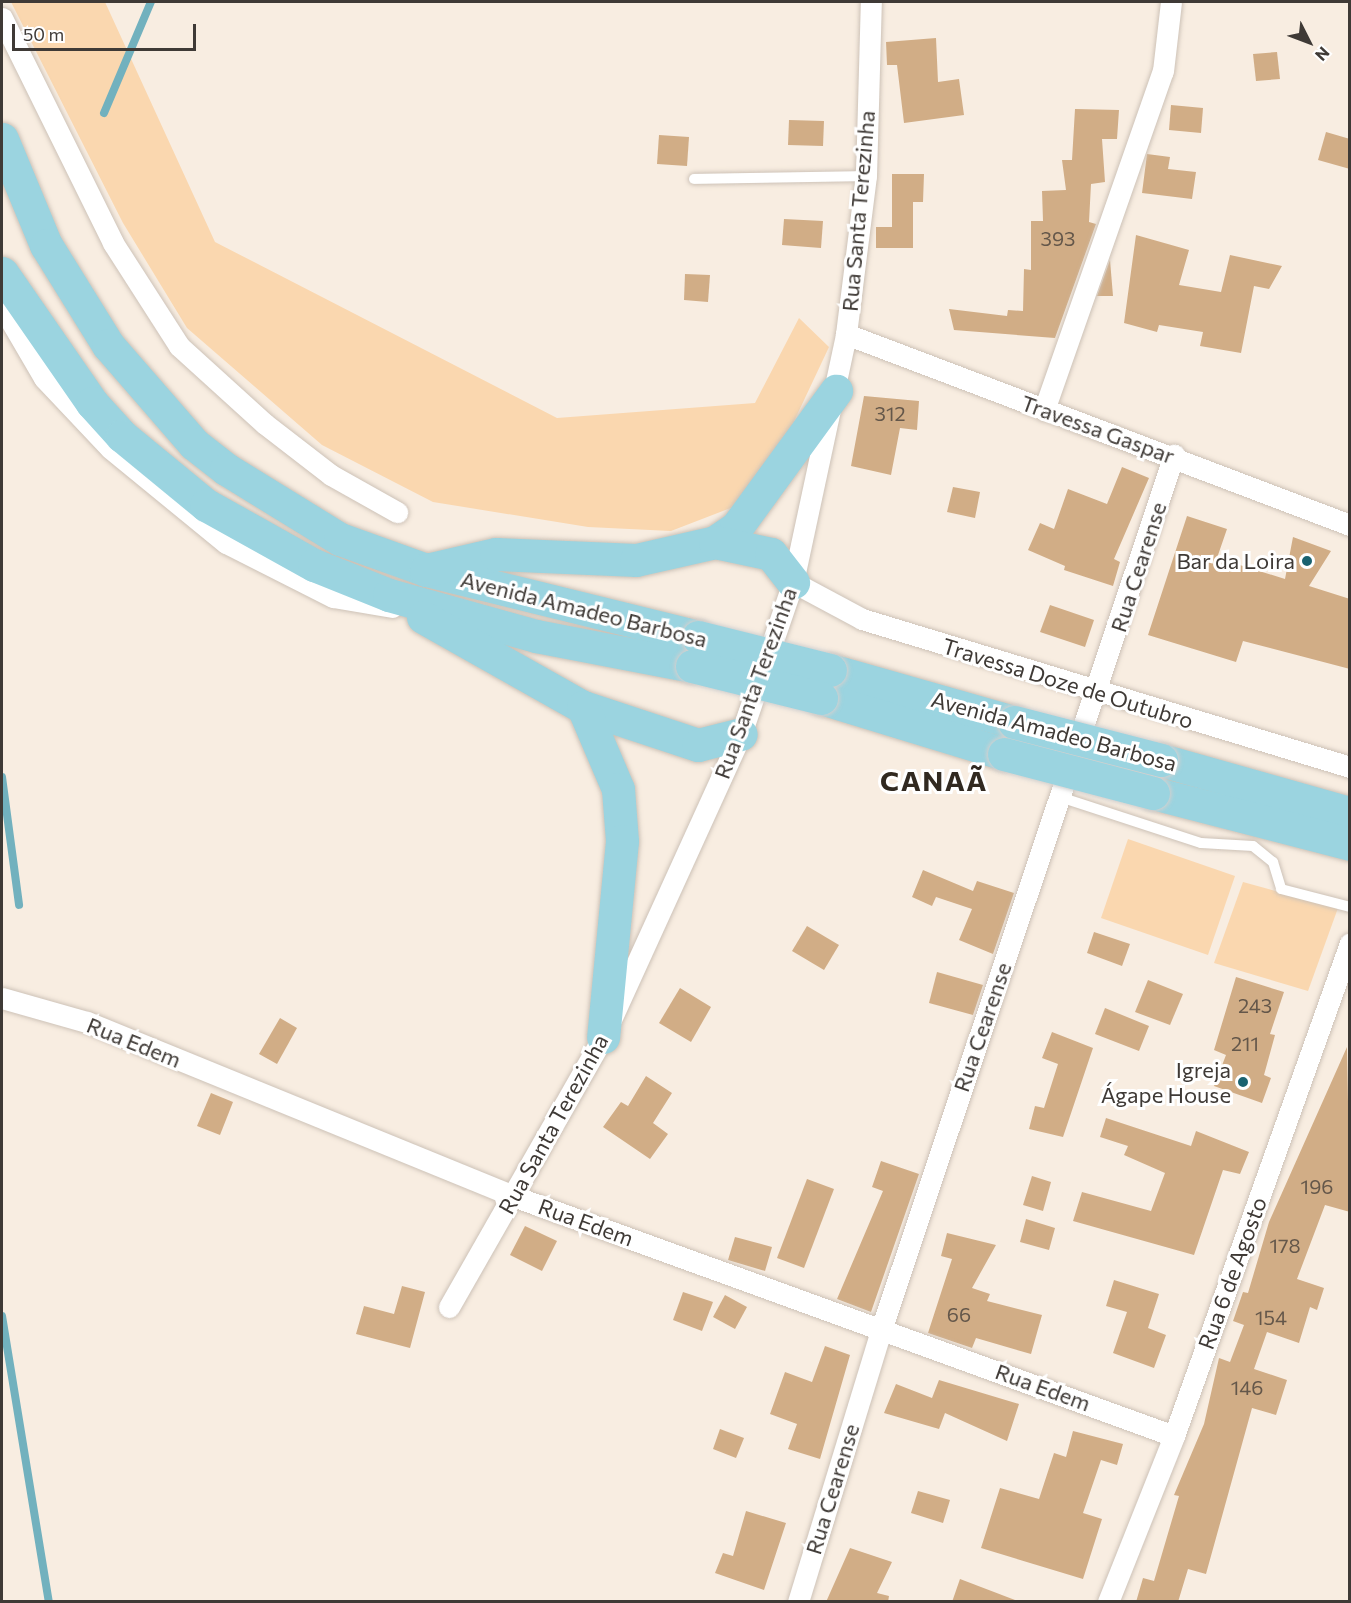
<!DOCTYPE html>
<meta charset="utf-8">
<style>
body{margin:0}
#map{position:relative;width:1351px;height:1603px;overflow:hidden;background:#f8ede1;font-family:Commissioner,sans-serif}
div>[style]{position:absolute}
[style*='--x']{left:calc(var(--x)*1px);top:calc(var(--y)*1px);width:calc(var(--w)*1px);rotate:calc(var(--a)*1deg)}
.green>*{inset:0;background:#fad7af}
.stream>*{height:8px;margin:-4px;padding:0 4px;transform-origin:4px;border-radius:4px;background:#72b1be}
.building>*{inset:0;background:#d1ad86}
.roads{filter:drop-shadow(0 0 2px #cdc2b7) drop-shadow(0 0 2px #cdc2b7)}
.lane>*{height:10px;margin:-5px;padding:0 5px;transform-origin:5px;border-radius:5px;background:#fff}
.street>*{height:21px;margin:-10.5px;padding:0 10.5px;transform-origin:10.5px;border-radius:10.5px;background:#fff}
.primary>*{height:33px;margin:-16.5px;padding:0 16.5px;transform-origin:16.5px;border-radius:16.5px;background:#9bd4e0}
.bridges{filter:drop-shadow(0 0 2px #d1d0cf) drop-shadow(0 0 2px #d1d0cf)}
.primary-bridge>*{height:33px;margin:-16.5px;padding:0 16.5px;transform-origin:16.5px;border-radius:16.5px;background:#9bd4e0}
.dots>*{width:16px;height:16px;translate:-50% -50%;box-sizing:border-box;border:3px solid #fff;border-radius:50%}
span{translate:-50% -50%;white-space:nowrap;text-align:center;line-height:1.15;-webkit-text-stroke:6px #fff;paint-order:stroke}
.number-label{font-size:20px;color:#64574a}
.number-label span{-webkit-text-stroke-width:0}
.street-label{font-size:22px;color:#3f3a36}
.poi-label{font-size:22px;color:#3f3a36}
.right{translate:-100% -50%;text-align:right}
.district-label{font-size:28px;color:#312920;font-weight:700;letter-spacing:1.5px}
.frame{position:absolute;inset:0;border:3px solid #3f3a36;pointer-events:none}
.north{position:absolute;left:1279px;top:12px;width:60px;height:60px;-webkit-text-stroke:4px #fff;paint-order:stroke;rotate:132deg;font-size:16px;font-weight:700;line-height:24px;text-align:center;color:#3f3a36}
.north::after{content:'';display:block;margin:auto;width:21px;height:27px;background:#3f3a36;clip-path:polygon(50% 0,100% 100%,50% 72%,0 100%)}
.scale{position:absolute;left:12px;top:24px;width:184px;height:27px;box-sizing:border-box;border:3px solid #3f3a36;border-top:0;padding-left:8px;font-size:18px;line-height:21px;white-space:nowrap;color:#3f3a36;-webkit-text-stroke:4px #fff;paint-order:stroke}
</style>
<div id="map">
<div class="green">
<i style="clip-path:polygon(11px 2px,105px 2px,215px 242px,557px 418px,755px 403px,799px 318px,829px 347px,789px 432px,741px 504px,671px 531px,588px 527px,433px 502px,322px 445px,187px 328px,123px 223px)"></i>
<i style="clip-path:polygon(1128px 839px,1235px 876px,1208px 955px,1101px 918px)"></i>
<i style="clip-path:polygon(1243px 882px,1338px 908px,1308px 991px,1214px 963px)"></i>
</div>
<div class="stream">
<i style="--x:104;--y:113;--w:121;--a:-67.1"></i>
<i style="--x:2;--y:777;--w:129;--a:82.4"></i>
<i style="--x:2;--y:1316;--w:290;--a:80.7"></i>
</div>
<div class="building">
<i style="clip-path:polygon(936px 38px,938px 82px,959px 79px,964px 115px,904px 123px,897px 65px,887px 65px,886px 42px)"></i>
<i style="clip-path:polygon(1277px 52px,1280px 79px,1256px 81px,1253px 54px)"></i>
<i style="clip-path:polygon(1171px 105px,1203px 108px,1201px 133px,1169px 130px)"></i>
<i style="clip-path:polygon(1075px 109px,1119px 110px,1117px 139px,1102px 139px,1105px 182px,1091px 184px,1089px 222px,1096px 224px,1055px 338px,954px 330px,949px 309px,1007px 316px,1008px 310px,1023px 311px,1024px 269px,1031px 270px,1031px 221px,1043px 221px,1042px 191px,1066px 190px,1062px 160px,1072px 160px)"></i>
<i style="clip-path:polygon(789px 120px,824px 121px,823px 146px,788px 145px)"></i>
<i style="clip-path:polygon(1326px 132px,1350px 139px,1350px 169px,1318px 160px)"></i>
<i style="clip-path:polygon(659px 135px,689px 137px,687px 166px,657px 164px)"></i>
<i style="clip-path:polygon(1147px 154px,1170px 157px,1168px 169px,1196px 172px,1192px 199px,1142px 193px)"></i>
<i style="clip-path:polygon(892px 174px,924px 174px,923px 202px,913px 202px,913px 248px,876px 248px,876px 227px,892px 227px)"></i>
<i style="clip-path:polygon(784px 219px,823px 221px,821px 248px,782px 245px)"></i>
<i style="clip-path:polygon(1136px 235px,1189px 250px,1179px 285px,1221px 292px,1230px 255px,1282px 266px,1269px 289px,1254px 286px,1241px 353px,1200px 346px,1203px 332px,1159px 325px,1157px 332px,1124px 323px)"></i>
<i style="clip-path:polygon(1110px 260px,1113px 296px,1097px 296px)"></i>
<i style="clip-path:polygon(685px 274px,710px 275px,708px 302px,684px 300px)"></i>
<i style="clip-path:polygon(864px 396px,919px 401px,917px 430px,900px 428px,891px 475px,851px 466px)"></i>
<i style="clip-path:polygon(1122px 467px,1149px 478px,1114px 559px,1120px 562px,1113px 586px,1064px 570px,1065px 566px,1028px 550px,1040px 523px,1054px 529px,1068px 489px,1107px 504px)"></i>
<i style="clip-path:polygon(953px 487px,980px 492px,975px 518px,947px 512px)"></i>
<i style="clip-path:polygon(1187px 516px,1227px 529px,1217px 558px,1285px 579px,1293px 537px,1331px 551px,1309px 586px,1350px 599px,1350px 669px,1243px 641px,1236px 662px,1148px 635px)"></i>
<i style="clip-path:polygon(1050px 605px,1094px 620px,1085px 647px,1040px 632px)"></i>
<i style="clip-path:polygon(923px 870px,973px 891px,977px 881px,1014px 893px,993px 954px,959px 940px,972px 909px,936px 897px,932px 906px,912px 897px)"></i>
<i style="clip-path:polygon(807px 926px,839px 945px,824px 970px,792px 951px)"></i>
<i style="clip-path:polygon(1094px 932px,1130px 944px,1122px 966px,1087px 953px)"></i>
<i style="clip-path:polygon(937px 972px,983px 985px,973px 1015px,929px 1003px)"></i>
<i style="clip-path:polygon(1236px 977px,1284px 992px,1270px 1034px,1275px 1035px,1264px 1075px,1271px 1078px,1262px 1103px,1214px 1086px,1226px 1055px,1214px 1050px)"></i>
<i style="clip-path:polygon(1148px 980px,1183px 994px,1170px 1025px,1135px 1012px)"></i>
<i style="clip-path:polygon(680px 988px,711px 1007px,691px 1042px,659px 1023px)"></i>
<i style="clip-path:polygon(1105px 1008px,1149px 1026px,1139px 1051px,1095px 1034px)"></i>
<i style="clip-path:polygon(280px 1018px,297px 1028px,277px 1064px,259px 1054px)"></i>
<i style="clip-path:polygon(1052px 1032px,1093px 1048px,1063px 1137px,1029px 1129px,1035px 1106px,1044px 1108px,1058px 1064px,1042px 1058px)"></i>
<i style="clip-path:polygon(1347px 1047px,1350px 1212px,1325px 1205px,1297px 1279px,1324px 1288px,1317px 1310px,1310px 1307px,1299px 1343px,1267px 1332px,1254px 1369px,1287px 1380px,1276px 1415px,1252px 1408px,1206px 1574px,1188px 1569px,1178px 1602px,1136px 1602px,1143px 1578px,1154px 1581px,1179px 1496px,1174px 1495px,1204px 1424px,1219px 1358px,1230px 1362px,1244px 1325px,1233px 1321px,1243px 1292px,1248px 1293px,1269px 1222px)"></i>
<i style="clip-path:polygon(646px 1076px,672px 1093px,653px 1123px,668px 1134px,650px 1159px,603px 1127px,621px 1102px,628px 1106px)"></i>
<i style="clip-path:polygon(211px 1093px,233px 1102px,220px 1135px,197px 1126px)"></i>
<i style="clip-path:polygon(1106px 1118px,1191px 1146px,1196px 1131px,1249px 1152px,1240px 1174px,1223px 1170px,1194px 1255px,1073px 1221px,1082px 1192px,1151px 1211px,1165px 1173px,1124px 1155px,1128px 1146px,1100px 1137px)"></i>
<i style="clip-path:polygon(881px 1161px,919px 1174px,871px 1312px,837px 1299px,883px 1191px,872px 1187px)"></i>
<i style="clip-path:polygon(1032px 1176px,1051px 1182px,1043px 1211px,1023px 1205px)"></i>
<i style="clip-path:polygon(807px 1179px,834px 1189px,804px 1268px,777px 1258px)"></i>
<i style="clip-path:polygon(1026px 1219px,1055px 1228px,1049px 1250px,1020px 1242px)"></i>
<i style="clip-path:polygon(525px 1226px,557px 1241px,542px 1271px,510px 1255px)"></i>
<i style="clip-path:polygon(947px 1233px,996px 1245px,972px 1288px,990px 1294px,987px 1301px,1042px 1315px,1031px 1354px,976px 1338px,972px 1348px,928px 1333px,952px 1259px,941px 1256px)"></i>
<i style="clip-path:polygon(735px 1237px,772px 1247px,765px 1271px,728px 1260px)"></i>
<i style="clip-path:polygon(1114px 1280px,1159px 1294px,1148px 1328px,1166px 1335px,1154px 1368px,1113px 1353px,1127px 1312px,1106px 1306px)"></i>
<i style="clip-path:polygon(402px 1286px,425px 1292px,410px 1348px,356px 1334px,364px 1306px,394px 1314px)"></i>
<i style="clip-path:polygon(683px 1292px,713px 1302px,702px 1331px,673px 1320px)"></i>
<i style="clip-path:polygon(725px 1295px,747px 1307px,735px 1329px,713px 1317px)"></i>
<i style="clip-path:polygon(825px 1346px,850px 1355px,820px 1459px,788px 1449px,797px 1424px,770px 1414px,785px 1372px,812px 1382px)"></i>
<i style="clip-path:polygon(939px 1380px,1019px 1404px,1007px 1441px,945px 1413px,939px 1429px,884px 1413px,896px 1384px,932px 1398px)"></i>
<i style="clip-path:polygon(720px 1429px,744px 1438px,736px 1458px,713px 1449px)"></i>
<i style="clip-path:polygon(1073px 1431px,1123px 1444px,1117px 1465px,1101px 1460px,1083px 1513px,1102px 1519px,1083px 1579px,981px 1548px,1000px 1488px,1039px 1499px,1054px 1453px,1066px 1457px)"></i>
<i style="clip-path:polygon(918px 1491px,950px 1500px,943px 1523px,911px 1513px)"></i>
<i style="clip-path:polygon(746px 1511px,786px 1523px,764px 1590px,715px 1573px,723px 1553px,733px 1556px)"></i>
<i style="clip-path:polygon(850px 1548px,892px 1562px,877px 1593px,889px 1596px,888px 1602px,826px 1602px)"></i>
<i style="clip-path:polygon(960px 1579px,1015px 1600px,1015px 1602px,952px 1602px)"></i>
</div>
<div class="roads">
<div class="lane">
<i style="--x:694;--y:179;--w:172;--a:-1"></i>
<i style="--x:1063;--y:798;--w:145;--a:18.1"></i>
<i style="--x:1201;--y:843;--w:52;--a:3.3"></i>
<i style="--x:1253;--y:846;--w:26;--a:39"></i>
<i style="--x:1273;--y:862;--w:28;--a:73"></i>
<i style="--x:1281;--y:889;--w:71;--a:14.6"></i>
</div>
<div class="street">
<i style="--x:2;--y:18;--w:251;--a:63.7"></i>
<i style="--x:113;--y:243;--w:122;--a:57.3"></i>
<i style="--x:179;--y:346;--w:116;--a:42.2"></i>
<i style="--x:265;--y:424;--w:83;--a:37.7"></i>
<i style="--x:331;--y:475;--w:76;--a:29.3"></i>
<i style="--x:2;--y:306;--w:83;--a:59.7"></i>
<i style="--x:44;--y:378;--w:96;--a:46.7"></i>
<i style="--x:110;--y:448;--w:150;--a:39.3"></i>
<i style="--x:226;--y:543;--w:120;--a:26.8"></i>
<i style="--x:333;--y:597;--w:60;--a:9.6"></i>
<i style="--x:846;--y:334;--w:539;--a:20.76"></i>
<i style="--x:1044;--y:410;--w:359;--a:-70.7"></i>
<i style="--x:1163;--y:71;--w:69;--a:-83.4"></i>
<i style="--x:793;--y:582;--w:78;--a:28.2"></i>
<i style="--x:862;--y:619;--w:510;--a:16.87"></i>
<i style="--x:2;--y:998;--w:88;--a:15.8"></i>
<i style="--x:87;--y:1022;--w:460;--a:22.2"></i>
<i style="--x:513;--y:1196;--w:703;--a:19.96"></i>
<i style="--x:449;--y:1307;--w:311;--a:-60.3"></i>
<i style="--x:603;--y:1037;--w:333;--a:-65.5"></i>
<i style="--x:741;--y:734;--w:161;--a:-71.1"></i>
<i style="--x:793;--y:582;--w:254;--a:-77.9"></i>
<i style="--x:846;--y:334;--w:159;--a:-82.8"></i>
<i style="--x:866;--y:176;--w:174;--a:-88.4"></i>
<i style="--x:798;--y:1602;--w:288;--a:-73"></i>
<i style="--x:882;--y:1327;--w:920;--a:-71.49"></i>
<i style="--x:1108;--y:1602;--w:179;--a:-68.3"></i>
<i style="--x:1174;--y:1436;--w:523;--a:-70.35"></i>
</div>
<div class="primary">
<i style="--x:2;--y:139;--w:115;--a:67.5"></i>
<i style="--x:46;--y:245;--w:118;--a:58.2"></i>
<i style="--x:108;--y:345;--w:131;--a:49"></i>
<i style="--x:194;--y:444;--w:41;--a:38"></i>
<i style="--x:226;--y:469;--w:134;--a:31.6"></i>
<i style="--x:340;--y:539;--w:91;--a:19.8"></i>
<i style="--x:426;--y:570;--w:280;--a:13.8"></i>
<i style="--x:2;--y:273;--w:158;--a:55.3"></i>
<i style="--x:92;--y:403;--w:45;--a:47.7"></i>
<i style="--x:122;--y:436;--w:109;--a:39.4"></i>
<i style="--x:206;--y:505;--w:124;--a:29.1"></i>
<i style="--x:314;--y:565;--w:81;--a:21.8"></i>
<i style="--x:389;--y:595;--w:153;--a:15.6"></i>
<i style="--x:536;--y:636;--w:159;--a:10.9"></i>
<i style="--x:715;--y:542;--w:25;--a:-34"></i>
<i style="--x:736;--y:528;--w:170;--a:-53.9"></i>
<i style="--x:426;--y:570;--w:72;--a:-12.9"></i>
<i style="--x:496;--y:554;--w:140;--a:2.5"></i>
<i style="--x:636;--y:560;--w:81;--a:-12.8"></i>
<i style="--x:715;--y:542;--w:57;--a:12.1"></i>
<i style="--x:771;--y:554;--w:36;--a:52"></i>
<i style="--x:423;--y:617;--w:184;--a:29.4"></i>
<i style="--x:583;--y:707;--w:121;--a:18.3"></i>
<i style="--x:698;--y:745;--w:44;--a:-14.3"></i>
<i style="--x:830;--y:670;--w:191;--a:15.8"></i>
<i style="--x:821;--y:698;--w:191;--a:17"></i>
<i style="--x:583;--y:707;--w:89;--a:66.9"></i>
<i style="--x:618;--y:789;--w:52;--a:85.6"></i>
<i style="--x:622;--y:841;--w:197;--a:95.5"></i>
<i style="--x:1161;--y:760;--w:196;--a:15.7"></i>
<i style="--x:1153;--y:793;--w:203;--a:14.5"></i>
</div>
</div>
<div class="bridges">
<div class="primary-bridge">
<i style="--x:698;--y:637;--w:136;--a:14"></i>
<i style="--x:692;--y:666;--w:133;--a:13.9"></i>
<i style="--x:1014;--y:722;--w:152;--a:14.5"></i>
<i style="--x:1004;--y:754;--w:154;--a:14.7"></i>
</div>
</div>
<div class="dots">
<i style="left:1307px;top:561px;background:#196270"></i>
<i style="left:1243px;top:1082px;background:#196270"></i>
</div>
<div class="number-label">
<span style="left:1058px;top:238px">393</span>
<span style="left:890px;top:413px">312</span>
<span style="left:1255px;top:1005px">243</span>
<span style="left:1245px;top:1043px">211</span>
<span style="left:1317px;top:1186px">196</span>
<span style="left:1285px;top:1245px">178</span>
<span style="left:959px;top:1314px">66</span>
<span style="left:1271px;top:1317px">154</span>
<span style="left:1247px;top:1387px">146</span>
</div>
<div class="street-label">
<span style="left:858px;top:211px;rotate:-85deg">Rua Santa Terezinha</span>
<span style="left:1098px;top:429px;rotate:20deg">Travessa Gaspar</span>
<span style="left:1138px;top:567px;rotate:-72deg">Rua Cearense</span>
<span style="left:584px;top:609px;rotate:14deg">Avenida Amadeo Barbosa</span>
<span style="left:755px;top:683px;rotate:-70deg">Rua Santa Terezinha</span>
<span style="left:1068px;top:683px;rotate:17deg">Travessa Doze de Outubro</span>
<span style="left:1054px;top:731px;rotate:15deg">Avenida Amadeo Barbosa</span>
<span style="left:982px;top:1027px;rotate:-71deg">Rua Cearense</span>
<span style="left:134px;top:1042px;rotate:22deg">Rua Edem</span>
<span style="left:553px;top:1124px;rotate:-61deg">Rua Santa Terezinha</span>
<span style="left:586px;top:1222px;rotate:20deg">Rua Edem</span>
<span style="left:1232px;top:1273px;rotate:-70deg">Rua 6 de Agosto</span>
<span style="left:1043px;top:1387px;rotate:20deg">Rua Edem</span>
<span style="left:832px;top:1489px;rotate:-73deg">Rua Cearense</span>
</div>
<div class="poi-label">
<span class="right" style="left:1295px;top:561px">Bar da Loira</span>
<span class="right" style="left:1231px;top:1082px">Igreja<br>Ágape House</span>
</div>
<div class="district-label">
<span style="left:934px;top:780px">CANAÃ</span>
</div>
<div class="frame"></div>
<div class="north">N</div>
<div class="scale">50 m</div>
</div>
